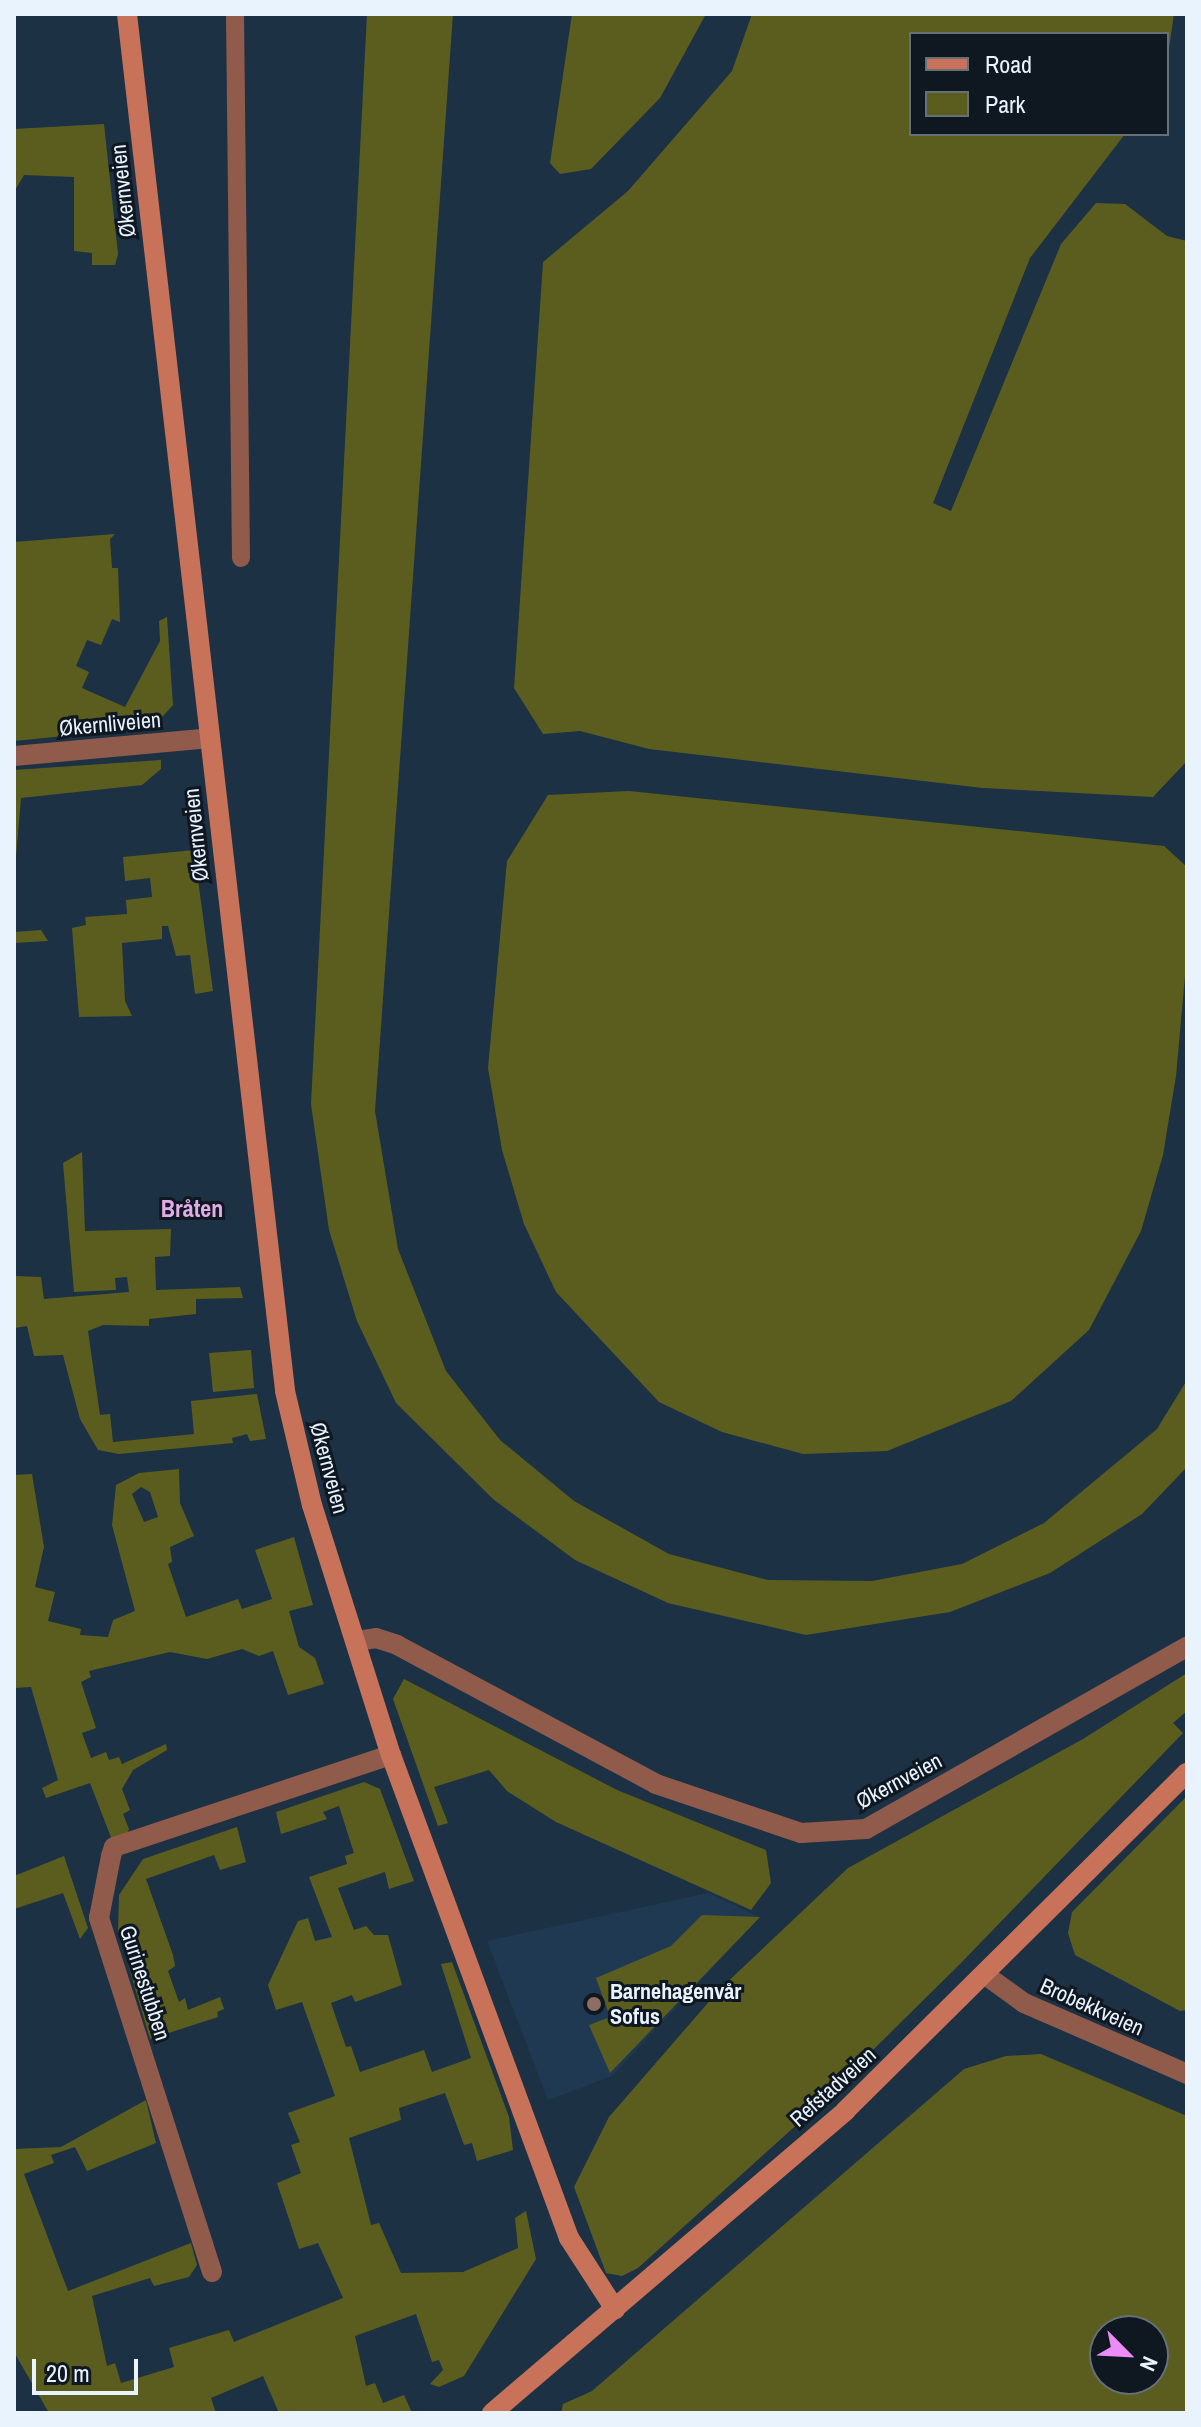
<!DOCTYPE html>
<meta charset="utf-8">
<style>
body{margin:0}
#map{position:relative;width:1201px;height:2427px;overflow:hidden;background:#1c3144;font-family:"Archivo Narrow",sans-serif}
div>[style]{position:absolute}
[style*='--x']{left:calc(var(--x)*1px);top:calc(var(--y)*1px);width:calc(var(--w)*1px);rotate:calc(var(--a)*1deg)}
.built>*{inset:0;background:#203952}
.green>*{inset:0;background:#5b5d1f}
.lane>*{height:18px;margin:-9px;padding:0 9px;transform-origin:9px;border-radius:9px;background:#915b4b}
.street>*{height:20px;margin:-10px;padding:0 10px;transform-origin:10px;border-radius:10px;background:#915b4b}
.secondary>*{height:20px;margin:-10px;padding:0 10px;transform-origin:10px;border-radius:10px;background:#c77259}
.dots>*{width:22px;height:22px;translate:-50% -50%;box-sizing:border-box;border:4px solid #0f1821;border-radius:50%}
span{translate:-50% -50%;white-space:nowrap;text-align:center;line-height:1.15;-webkit-text-stroke:6px #0f1821;paint-order:stroke}
.street-label{font-size:22px;color:#e9f3fe}
.poi-label{font-size:22px;color:#e9f3fe;font-weight:700}
.left{translate:0 -50%;text-align:left}
.neighbourhood-label{font-size:24px;color:#e0abe6;font-weight:700}
.frame{position:absolute;inset:0;border:16px solid #e9f3fe;pointer-events:none}
.legend{position:absolute;left:909px;top:32px;width:260px;height:104px;box-sizing:border-box;background:#0f1821;border:2px solid #667079;margin:0;padding:10px 14px;list-style:none;font-size:24px;color:#e9f3fe}
.legend li{display:flex;align-items:center;gap:16px;height:40px}
.legend b{width:40px;border:2px solid #667079}
.north{position:absolute;left:1089px;top:2315px;width:80px;height:80px;box-sizing:border-box;background:#0f1821;border:2px solid #667079;border-radius:50%;rotate:114deg;font-size:22px;font-weight:700;line-height:32px;text-align:center;color:#e9f3fe}
.north::after{content:'';display:block;margin:auto;width:28px;height:36px;background:#ed8cf9;clip-path:polygon(50% 0,100% 100%,50% 72%,0 100%)}
.scale{position:absolute;left:32px;top:2359px;width:106px;height:36px;box-sizing:border-box;border:4px solid #e9f3fe;border-top:0;padding-left:10px;font-size:24px;line-height:28px;white-space:nowrap;color:#e9f3fe;-webkit-text-stroke:6px #0f1821;paint-order:stroke}
</style>
<div id="map">
<div class="built">
<i style="clip-path:polygon(708px 1893px,760px 1917px,612px 2076px,548px 2100px,487px 1941px)"></i>
</div>
<div class="green">
<i style="clip-path:polygon(367px 14px,453px 14px,375px 1111px,398px 1249px,446px 1371px,500px 1440px,574px 1501px,669px 1554px,768px 1580px,872px 1581px,962px 1564px,1044px 1523px,1157px 1429px,1187px 1380px,1187px 1467px,1142px 1514px,1050px 1573px,950px 1612px,806px 1635px,668px 1603px,575px 1560px,493px 1499px,396px 1403px,357px 1321px,329px 1230px,311px 1104px)"></i>
<i style="clip-path:polygon(572px 14px,706px 14px,660px 98px,591px 169px,560px 174px,550px 163px)"></i>
<i style="clip-path:polygon(752px 14px,1174px 14px,1167px 62px,1167px 34px,911px 34px,911px 134px,1125px 134px,1030px 258px,933px 503px,951px 511px,1061px 244px,1096px 203px,1125px 204px,1167px 236px,1187px 241px,1187px 761px,1153px 797px,983px 788px,649px 749px,580px 731px,543px 734px,514px 688px,543px 262px,628px 191px,732px 71px)"></i>
<i style="clip-path:polygon(104px 124px,118px 254px,115px 265px,92px 265px,92px 253px,74px 251px,74px 177px,24px 175px,14px 192px,14px 129px)"></i>
<i style="clip-path:polygon(115px 534px,110px 539px,112px 568px,118px 568px,120px 622px,112px 619px,101px 645px,87px 640px,76px 666px,89px 672px,82px 688px,125px 707px,160px 641px,159px 621px,167px 617px,173px 705px,153px 727px,14px 741px,14px 542px)"></i>
<i style="clip-path:polygon(161px 760px,161px 769px,142px 785px,21px 798px,14px 880px,14px 770px)"></i>
<i style="clip-path:polygon(629px 791px,1164px 846px,1187px 867px,1187px 954px,1176px 1076px,1163px 1155px,1141px 1231px,1089px 1330px,1011px 1401px,887px 1451px,803px 1454px,722px 1432px,659px 1402px,556px 1292px,524px 1224px,502px 1150px,488px 1068px,507px 861px,548px 795px)"></i>
<i style="clip-path:polygon(194px 850px,213px 991px,195px 994px,190px 955px,176px 956px,168px 926px,162px 926px,162px 939px,122px 943px,125px 1001px,132px 1016px,79px 1017px,72px 928px,86px 925px,85px 917px,127px 914px,126px 900px,152px 897px,150px 878px,125px 881px,123px 857px)"></i>
<i style="clip-path:polygon(41px 930px,48px 941px,14px 943px,14px 932px)"></i>
<i style="clip-path:polygon(82px 1152px,85px 1231px,171px 1229px,170px 1256px,155px 1257px,156px 1290px,240px 1287px,243px 1298px,196px 1299px,196px 1314px,149px 1319px,149px 1326px,103px 1325px,88px 1331px,100px 1415px,110px 1414px,113px 1442px,194px 1434px,191px 1401px,257px 1394px,266px 1439px,250px 1441px,247px 1434px,232px 1438px,233px 1443px,119px 1454px,98px 1450px,80px 1419px,63px 1355px,34px 1356px,27px 1326px,14px 1328px,14px 1276px,41px 1277px,44px 1299px,129px 1292px,127px 1277px,115px 1278px,116px 1290px,74px 1292px,63px 1163px)"></i>
<i style="clip-path:polygon(251px 1350px,254px 1388px,213px 1392px,209px 1353px)"></i>
<i style="clip-path:polygon(evenodd,179px 1469px,180px 1503px,194px 1536px,170px 1547px,172px 1562px,168px 1564px,186px 1617px,238px 1599px,242px 1609px,272px 1599px,255px 1550px,294px 1537px,313px 1605px,289px 1611px,299px 1647px,315px 1658px,324px 1684px,288px 1695px,273px 1651px,259px 1656px,242px 1649px,207px 1659px,170px 1652px,89px 1671px,91px 1677px,81px 1682px,96px 1728px,82px 1733px,91px 1758px,106px 1752px,109px 1760px,119px 1757px,122px 1764px,166px 1744px,167px 1750px,133px 1770px,122px 1789px,130px 1810px,123px 1814px,129px 1829px,126px 1836px,112px 1840px,90px 1783px,46px 1798px,42px 1788px,58px 1780px,31px 1687px,14px 1688px,14px 1475px,32px 1474px,44px 1547px,35px 1587px,55px 1592px,48px 1621px,81px 1629px,80px 1635px,108px 1637px,113px 1620px,135px 1611px,112px 1525px,116px 1485px,139px 1473px,179px 1469px,141px 1487px,150px 1492px,158px 1517px,144px 1522px,132px 1494px,141px 1487px)"></i>
<i style="clip-path:polygon(1187px 1673px,1187px 1711px,1173px 1723px,1183px 1733px,960px 1964px,802px 2120px,638px 2268px,622px 2276px,606px 2273px,574px 2187px,609px 2117px,720px 1989px,848px 1868px,1083px 1739px)"></i>
<i style="clip-path:polygon(404px 1679px,617px 1790px,766px 1850px,771px 1883px,751px 1910px,556px 1822px,507px 1791px,489px 1770px,434px 1787px,448px 1823px,438px 1826px,393px 1699px)"></i>
<i style="clip-path:polygon(364px 1782px,380px 1789px,414px 1881px,389px 1889px,385px 1872px,338px 1888px,354px 1930px,366px 1926px,374px 1935px,388px 1935px,402px 1985px,355px 2002px,352px 1995px,331px 2003px,346px 2047px,351px 2046px,360px 2072px,424px 2050px,432px 2072px,471px 2058px,441px 1964px,452px 1962px,509px 2117px,513px 2150px,477px 2161px,472px 2143px,464px 2145px,445px 2093px,399px 2108px,401px 2120px,349px 2138px,371px 2225px,379px 2223px,401px 2273px,463px 2272px,518px 2248px,515px 2218px,526px 2211px,536px 2259px,464px 2376px,439px 2387px,430px 2384px,443px 2370px,439px 2360px,432px 2362px,416px 2314px,355px 2336px,366px 2386px,375px 2383px,383px 2403px,404px 2395px,412px 2413px,279px 2413px,263px 2376px,211px 2398px,216px 2413px,49px 2413px,14px 2352px,14px 2149px,61px 2147px,146px 2100px,156px 2143px,87px 2171px,75px 2147px,51px 2155px,54px 2163px,24px 2174px,68px 2291px,191px 2243px,197px 2265px,189px 2277px,154px 2286px,150px 2278px,92px 2296px,107px 2366px,115px 2363px,121px 2383px,174px 2367px,169px 2348px,229px 2330px,234px 2342px,343px 2298px,318px 2243px,299px 2249px,277px 2183px,301px 2173px,291px 2145px,300px 2142px,288px 2113px,335px 2096px,302px 2002px,276px 2010px,268px 1985px,298px 1921px,308px 1918px,315px 1941px,332px 1937px,309px 1877px,347px 1864px,345px 1856px,354px 1853px,339px 1806px,323px 1812px,327px 1819px,281px 1834px,276px 1812px)"></i>
<i style="clip-path:polygon(1187px 1796px,1187px 2010px,1180px 2011px,1075px 1955px,1068px 1933px,1072px 1912px)"></i>
<i style="clip-path:polygon(237px 1827px,246px 1862px,220px 1870px,214px 1855px,146px 1879px,173px 1955px,175px 1966px,168px 1971px,179px 2002px,185px 1998px,188px 2010px,220px 1997px,224px 2009px,217px 2012px,218px 2017px,150px 2039px,118px 1931px,119px 1895px,143px 1859px)"></i>
<i style="clip-path:polygon(64px 1856px,88px 1928px,80px 1939px,63px 1893px,14px 1909px,14px 1876px)"></i>
<i style="clip-path:polygon(702px 1915px,760px 1917px,610px 2073px,589px 2025px,610px 2017px,596px 1978px,671px 1946px)"></i>
<i style="clip-path:polygon(evenodd,1041px 2054px,1187px 2116px,1187px 2413px,561px 2413px,563px 2404px,592px 2391px,964px 2069px,1006px 2056px,1041px 2054px,1105px 2331px,1153px 2331px,1153px 2379px,1105px 2379px,1105px 2331px)"></i>
</div>
<div class="lane">
<i style="--x:235;--y:14;--w:544;--a:89.37"></i>
</div>
<div class="street">
<i style="--x:14;--y:756;--w:197;--a:-5.2"></i>
<i style="--x:357;--y:1641;--w:19;--a:-9"></i>
<i style="--x:376;--y:1638;--w:22;--a:18"></i>
<i style="--x:397;--y:1645;--w:294;--a:28.2"></i>
<i style="--x:656;--y:1784;--w:153;--a:18.7"></i>
<i style="--x:801;--y:1833;--w:65;--a:-3.5"></i>
<i style="--x:866;--y:1829;--w:369;--a:-29.6"></i>
<i style="--x:984;--y:1974;--w:49;--a:35.9"></i>
<i style="--x:1024;--y:2003;--w:178;--a:23.5"></i>
<i style="--x:212;--y:2272;--w:372;--a:-107.7"></i>
<i style="--x:99;--y:1918;--w:63;--a:-79"></i>
<i style="--x:111;--y:1856;--w:9;--a:-72"></i>
<i style="--x:114;--y:1847;--w:292;--a:-18.4"></i>
</div>
<div class="secondary">
<i style="--x:127;--y:14;--w:1386;--a:83.45"></i>
<i style="--x:285;--y:1391;--w:117;--a:76.7"></i>
<i style="--x:312;--y:1505;--w:262;--a:72.5"></i>
<i style="--x:391;--y:1755;--w:515;--a:69.77"></i>
<i style="--x:569;--y:2238;--w:85;--a:57.1"></i>
<i style="--x:492;--y:2413;--w:465;--a:-40.5"></i>
<i style="--x:845;--y:2111;--w:481;--a:-44.7"></i>
</div>
<div class="dots">
<i style="left:594px;top:2004px;background:#8d6e63"></i>
</div>
<div class="street-label">
<span style="left:123px;top:191px;rotate:-96deg">Økernveien</span>
<span style="left:110px;top:724px;rotate:-5deg">Økernliveien</span>
<span style="left:196px;top:835px;rotate:-96deg">Økernveien</span>
<span style="left:329px;top:1468px;rotate:75deg">Økernveien</span>
<span style="left:899px;top:1781px;rotate:-28deg">Økernveien</span>
<span style="left:145px;top:1983px;rotate:72deg">Gurinestubben</span>
<span style="left:1092px;top:2007px;rotate:24deg">Brobekkveien</span>
<span style="left:833px;top:2087px;rotate:-42deg">Refstadveien</span>
</div>
<div class="poi-label">
<span class="left" style="left:610px;top:2004px">Barnehagenvår<br>Sofus</span>
</div>
<div class="neighbourhood-label">
<span style="left:192px;top:1209px">Bråten</span>
</div>
<div class="frame"></div>
<ul class="legend">
<li><b style="height:10px;background:#c77259"></b>Road</li>
<li><b style="height:22px;background:#5b5d1f"></b>Park</li>
</ul>
<div class="north">N</div>
<div class="scale">20 m</div>
</div>
